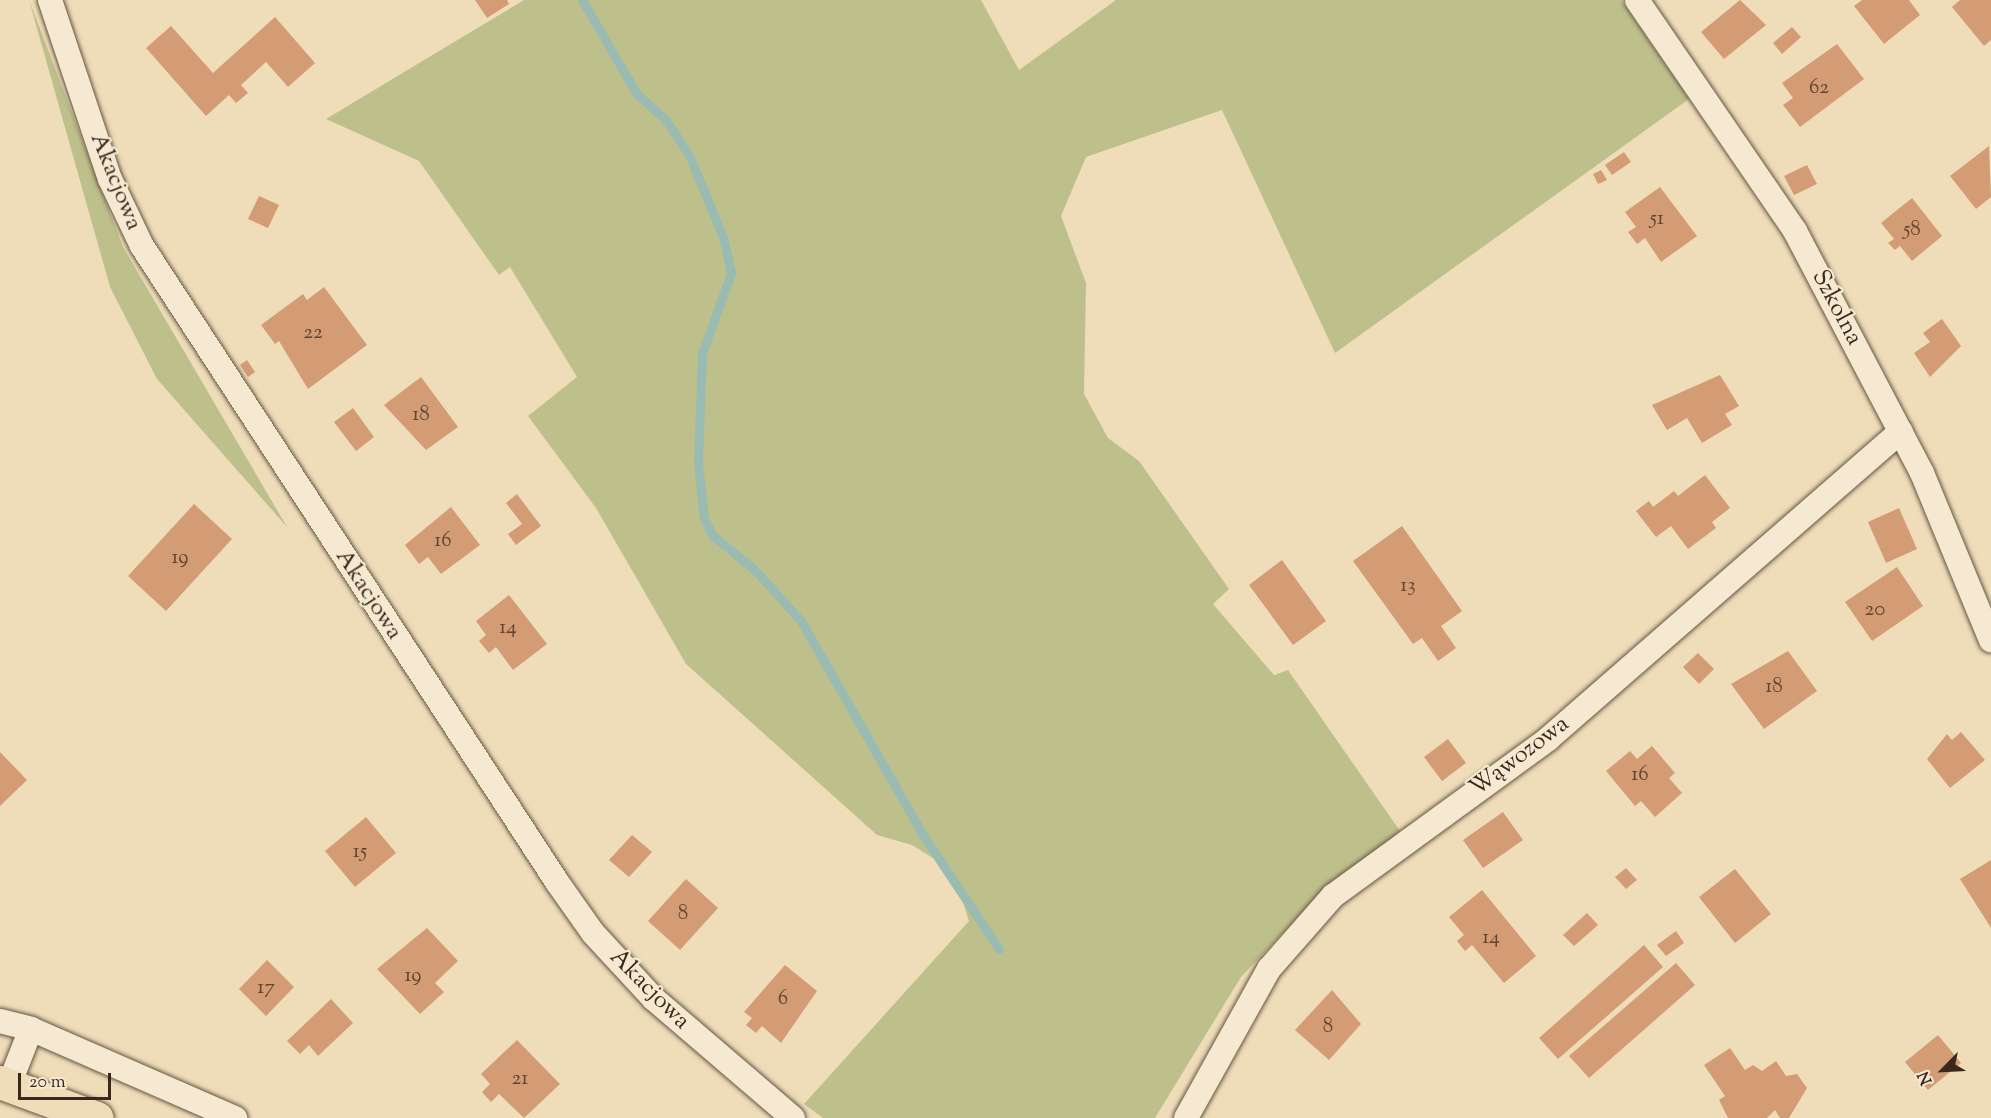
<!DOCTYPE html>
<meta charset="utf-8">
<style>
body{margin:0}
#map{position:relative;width:1991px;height:1118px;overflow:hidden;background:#efddb9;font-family:"Sorts Mill Goudy",serif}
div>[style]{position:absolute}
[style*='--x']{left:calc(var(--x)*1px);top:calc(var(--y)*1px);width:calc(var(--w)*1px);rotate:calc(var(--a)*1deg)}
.green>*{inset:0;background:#bec08c}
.stream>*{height:9px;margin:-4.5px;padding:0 4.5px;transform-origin:4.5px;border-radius:4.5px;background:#9abbb2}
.building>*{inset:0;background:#d39c75}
.roads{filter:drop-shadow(0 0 2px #675543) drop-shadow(0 0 2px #675543)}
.street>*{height:24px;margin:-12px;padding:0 12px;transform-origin:12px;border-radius:12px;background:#f5e9d2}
.highway>*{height:33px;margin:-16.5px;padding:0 16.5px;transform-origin:16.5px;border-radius:16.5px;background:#efddb9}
span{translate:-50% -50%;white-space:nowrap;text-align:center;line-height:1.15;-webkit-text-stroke:4.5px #f5e9d2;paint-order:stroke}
.number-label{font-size:21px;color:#604532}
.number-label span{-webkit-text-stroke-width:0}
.street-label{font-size:24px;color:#3a281c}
.north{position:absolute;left:1913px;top:1040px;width:60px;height:60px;-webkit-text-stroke:4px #f5e9d2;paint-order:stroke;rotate:246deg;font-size:16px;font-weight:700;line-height:24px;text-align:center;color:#3a281c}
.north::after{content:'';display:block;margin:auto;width:21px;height:27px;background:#3a281c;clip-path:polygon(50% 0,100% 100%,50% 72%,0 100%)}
.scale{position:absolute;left:18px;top:1073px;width:93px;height:27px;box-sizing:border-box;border:3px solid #3a281c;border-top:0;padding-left:8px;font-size:18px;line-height:21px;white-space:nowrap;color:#3a281c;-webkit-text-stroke:4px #f5e9d2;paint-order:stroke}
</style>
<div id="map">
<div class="green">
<i style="clip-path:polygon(29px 0,123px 247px,287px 527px,157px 379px,110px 287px)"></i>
<i style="clip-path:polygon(524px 0,981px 0,1019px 70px,1116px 0,1621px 0,1689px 99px,1335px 353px,1222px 110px,1086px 157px,1061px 216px,1086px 283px,1084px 394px,1108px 438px,1139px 461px,1229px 589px,1213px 604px,1274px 675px,1288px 670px,1400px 831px,1297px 918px,1241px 977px,1155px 1118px,823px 1118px,804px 1104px,969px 921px,959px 890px,941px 863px,912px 845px,877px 835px,686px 664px,596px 508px,528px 416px,577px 377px,510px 267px,499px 275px,419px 161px,326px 119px)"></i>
</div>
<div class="stream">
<i style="--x:582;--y:0;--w:109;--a:59.7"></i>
<i style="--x:637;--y:94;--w:39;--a:42"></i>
<i style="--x:666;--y:120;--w:42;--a:56.7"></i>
<i style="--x:689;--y:155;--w:89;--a:67.5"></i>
<i style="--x:723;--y:237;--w:37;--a:77"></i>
<i style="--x:731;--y:273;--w:85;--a:109.9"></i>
<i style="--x:702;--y:353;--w:110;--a:92.1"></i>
<i style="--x:698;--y:463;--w:55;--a:83.8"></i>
<i style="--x:704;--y:518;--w:19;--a:65"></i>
<i style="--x:712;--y:535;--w:57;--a:39.3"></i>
<i style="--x:756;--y:571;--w:67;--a:48"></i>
<i style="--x:801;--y:621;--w:246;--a:60.3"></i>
<i style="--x:923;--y:835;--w:137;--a:56.3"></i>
</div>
<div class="building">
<i style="clip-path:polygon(475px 0,507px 0,509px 4px,487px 18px)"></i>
<i style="clip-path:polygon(1740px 0,1766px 25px,1724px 59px,1701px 32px)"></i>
<i style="clip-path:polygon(1862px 0,1909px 0,1920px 15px,1884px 44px,1854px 6px)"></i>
<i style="clip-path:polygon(1960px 0,1991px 0,1991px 40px,1984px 46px,1952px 7px)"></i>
<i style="clip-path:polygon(275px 17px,315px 63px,288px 87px,266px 62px,241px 85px,248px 93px,236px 103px,229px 95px,206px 116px,146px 48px,171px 26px,213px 73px)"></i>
<i style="clip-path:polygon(1792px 27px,1801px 37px,1782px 54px,1773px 43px)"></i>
<i style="clip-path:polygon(1837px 44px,1864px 79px,1800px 127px,1783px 105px,1793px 98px,1782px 83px)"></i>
<i style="clip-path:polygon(1989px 146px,1991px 197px,1976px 209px,1950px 176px)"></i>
<i style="clip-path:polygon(1624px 152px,1631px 162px,1612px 175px,1605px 165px)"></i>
<i style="clip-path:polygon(1807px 165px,1817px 184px,1794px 195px,1784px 176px)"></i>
<i style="clip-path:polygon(1601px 170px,1607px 180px,1598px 184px,1593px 174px)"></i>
<i style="clip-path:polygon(1660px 187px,1697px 236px,1661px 262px,1645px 238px,1637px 244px,1628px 232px,1636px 227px,1625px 212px)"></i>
<i style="clip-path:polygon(259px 196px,279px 205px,268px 228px,248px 219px)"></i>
<i style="clip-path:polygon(1912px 198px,1942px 236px,1912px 261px,1900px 246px,1895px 250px,1888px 243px,1894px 239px,1881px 223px)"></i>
<i style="clip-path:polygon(324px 287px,367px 345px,308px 389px,279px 341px,275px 344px,261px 325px,303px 294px,307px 300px)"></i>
<i style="clip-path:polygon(1942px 319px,1961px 346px,1930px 377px,1914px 353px,1930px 342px,1923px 333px)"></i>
<i style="clip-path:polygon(247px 360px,255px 372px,248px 377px,240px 365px)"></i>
<i style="clip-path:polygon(1720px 375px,1739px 406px,1725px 414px,1732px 425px,1702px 443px,1687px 418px,1667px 430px,1652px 405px)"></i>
<i style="clip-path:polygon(421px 377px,458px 427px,426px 450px,384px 405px)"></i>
<i style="clip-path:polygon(353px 408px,374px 437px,356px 451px,334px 422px)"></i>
<i style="clip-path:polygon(1705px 475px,1730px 508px,1712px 522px,1716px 528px,1688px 549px,1671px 526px,1656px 537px,1636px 511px,1649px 501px,1653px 507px,1674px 491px,1678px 496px)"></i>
<i style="clip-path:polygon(517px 494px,541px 526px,516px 545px,508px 534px,522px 524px,506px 503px)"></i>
<i style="clip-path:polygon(194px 504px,232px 539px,166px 611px,128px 576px)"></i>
<i style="clip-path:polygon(451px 507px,480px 545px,441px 574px,428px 557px,419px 564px,405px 545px)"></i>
<i style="clip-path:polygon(1899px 508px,1917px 549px,1886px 563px,1868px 522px)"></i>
<i style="clip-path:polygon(1402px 526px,1462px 611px,1441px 626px,1456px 648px,1438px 661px,1422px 638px,1413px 644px,1353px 561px)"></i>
<i style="clip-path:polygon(1282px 560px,1326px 621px,1293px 645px,1249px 585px)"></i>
<i style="clip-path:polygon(1897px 567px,1923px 606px,1872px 641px,1845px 602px)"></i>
<i style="clip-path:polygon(509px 595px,547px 644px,513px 670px,496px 647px,489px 653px,479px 641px,486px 635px,476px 621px)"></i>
<i style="clip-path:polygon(1788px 651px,1817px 691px,1764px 729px,1731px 684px)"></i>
<i style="clip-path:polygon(1698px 653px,1714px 669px,1699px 684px,1683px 667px)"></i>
<i style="clip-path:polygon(1961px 732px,1985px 760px,1950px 788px,1927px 759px,1947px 734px,1952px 740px)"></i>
<i style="clip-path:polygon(1448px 739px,1466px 763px,1442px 781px,1424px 757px)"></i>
<i style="clip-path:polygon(1652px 746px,1675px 773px,1669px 778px,1682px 793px,1655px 817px,1641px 801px,1635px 806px,1606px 771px,1630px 751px,1637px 759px)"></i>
<i style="clip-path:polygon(0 752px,27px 780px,0 806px)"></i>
<i style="clip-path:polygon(1503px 812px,1523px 840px,1483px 868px,1463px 840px)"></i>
<i style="clip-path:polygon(366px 817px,396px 853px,355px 887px,325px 851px)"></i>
<i style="clip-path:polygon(632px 835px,652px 852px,629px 877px,609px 860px)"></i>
<i style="clip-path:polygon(1991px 860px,1991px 928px,1960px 879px)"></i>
<i style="clip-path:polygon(1626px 868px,1637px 880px,1626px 889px,1615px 877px)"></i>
<i style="clip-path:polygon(1735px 869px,1771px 914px,1735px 943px,1699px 897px)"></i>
<i style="clip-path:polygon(686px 879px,718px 908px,680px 950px,648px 921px)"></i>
<i style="clip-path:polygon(1482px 890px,1536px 956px,1504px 983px,1472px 945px,1465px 951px,1457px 941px,1464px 935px,1449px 917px)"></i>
<i style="clip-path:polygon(1587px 913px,1598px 925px,1574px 946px,1563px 935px)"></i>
<i style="clip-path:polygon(427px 928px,458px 961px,435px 983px,444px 992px,420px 1014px,377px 969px)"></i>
<i style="clip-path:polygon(1676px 931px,1684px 943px,1666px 956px,1657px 945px)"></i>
<i style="clip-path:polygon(1644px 945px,1663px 967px,1558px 1059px,1539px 1038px)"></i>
<i style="clip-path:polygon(267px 960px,294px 987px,266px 1016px,239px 989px)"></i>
<i style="clip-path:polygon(1676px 963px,1695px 985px,1589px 1078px,1569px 1056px)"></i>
<i style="clip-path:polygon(785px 965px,817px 991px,781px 1043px,762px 1026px,756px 1033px,746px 1025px,752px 1018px,744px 1012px)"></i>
<i style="clip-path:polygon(1332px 990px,1361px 1024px,1329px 1060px,1295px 1030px)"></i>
<i style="clip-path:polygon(331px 999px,353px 1023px,318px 1056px,309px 1045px,300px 1054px,287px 1041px)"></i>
<i style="clip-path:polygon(1938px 1035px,1961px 1063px,1928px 1090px,1905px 1062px)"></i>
<i style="clip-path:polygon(517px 1040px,560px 1084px,524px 1118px,499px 1094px,491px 1102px,482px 1092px,490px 1084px,481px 1074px)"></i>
<i style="clip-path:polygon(1730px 1048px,1745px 1070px,1753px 1065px,1762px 1071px,1776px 1061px,1786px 1076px,1797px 1074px,1807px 1088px,1789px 1118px,1780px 1118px,1775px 1110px,1767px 1118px,1728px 1118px,1719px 1100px,1725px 1096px,1704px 1065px)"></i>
</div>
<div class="roads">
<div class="street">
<i style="--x:50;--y:0;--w:189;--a:71.5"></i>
<i style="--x:110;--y:179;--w:74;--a:64.5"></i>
<i style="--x:142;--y:246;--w:759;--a:56.87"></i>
<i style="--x:557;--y:882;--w:62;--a:54.8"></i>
<i style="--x:593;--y:933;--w:90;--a:47.3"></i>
<i style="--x:654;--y:999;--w:183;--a:40.6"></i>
<i style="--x:1637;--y:0;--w:280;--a:55.6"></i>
<i style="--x:1795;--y:231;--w:273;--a:62.3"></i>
<i style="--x:1922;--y:473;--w:181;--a:67.6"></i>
<i style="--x:0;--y:1021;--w:32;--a:14"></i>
<i style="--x:31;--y:1029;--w:223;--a:23.6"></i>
<i style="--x:9;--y:1085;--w:60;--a:-68.6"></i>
<i style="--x:1186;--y:1118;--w:171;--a:-60.9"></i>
<i style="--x:1269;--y:969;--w:97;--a:-48.8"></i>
<i style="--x:1333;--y:896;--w:266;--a:-36.1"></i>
<i style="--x:1548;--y:739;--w:468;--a:-41.1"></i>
</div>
<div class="highway">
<i style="--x:0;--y:1082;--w:103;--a:20.4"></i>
</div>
</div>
<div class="number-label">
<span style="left:1819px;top:88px">62</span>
<span style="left:1657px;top:219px">51</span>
<span style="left:1912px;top:230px">58</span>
<span style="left:313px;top:333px">22</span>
<span style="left:421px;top:415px">18</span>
<span style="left:443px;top:541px">16</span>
<span style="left:180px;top:558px">19</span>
<span style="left:1408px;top:586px">13</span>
<span style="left:1875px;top:610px">20</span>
<span style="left:508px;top:628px">14</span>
<span style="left:1774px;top:687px">18</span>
<span style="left:1640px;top:775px">16</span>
<span style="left:360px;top:852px">15</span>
<span style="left:683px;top:914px">8</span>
<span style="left:1491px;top:938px">14</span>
<span style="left:413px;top:976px">19</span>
<span style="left:266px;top:988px">17</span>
<span style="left:783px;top:999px">6</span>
<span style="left:1328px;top:1027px">8</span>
<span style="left:520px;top:1079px">21</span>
</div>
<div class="street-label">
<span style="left:115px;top:182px;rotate:68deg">Akacjowa</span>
<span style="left:1836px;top:308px;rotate:62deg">Szkolna</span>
<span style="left:368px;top:595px;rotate:57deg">Akacjowa</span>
<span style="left:1520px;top:757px;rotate:-37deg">Wąwozowa</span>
<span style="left:649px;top:990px;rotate:45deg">Akacjowa</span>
</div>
<div class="north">N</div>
<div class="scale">20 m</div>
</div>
